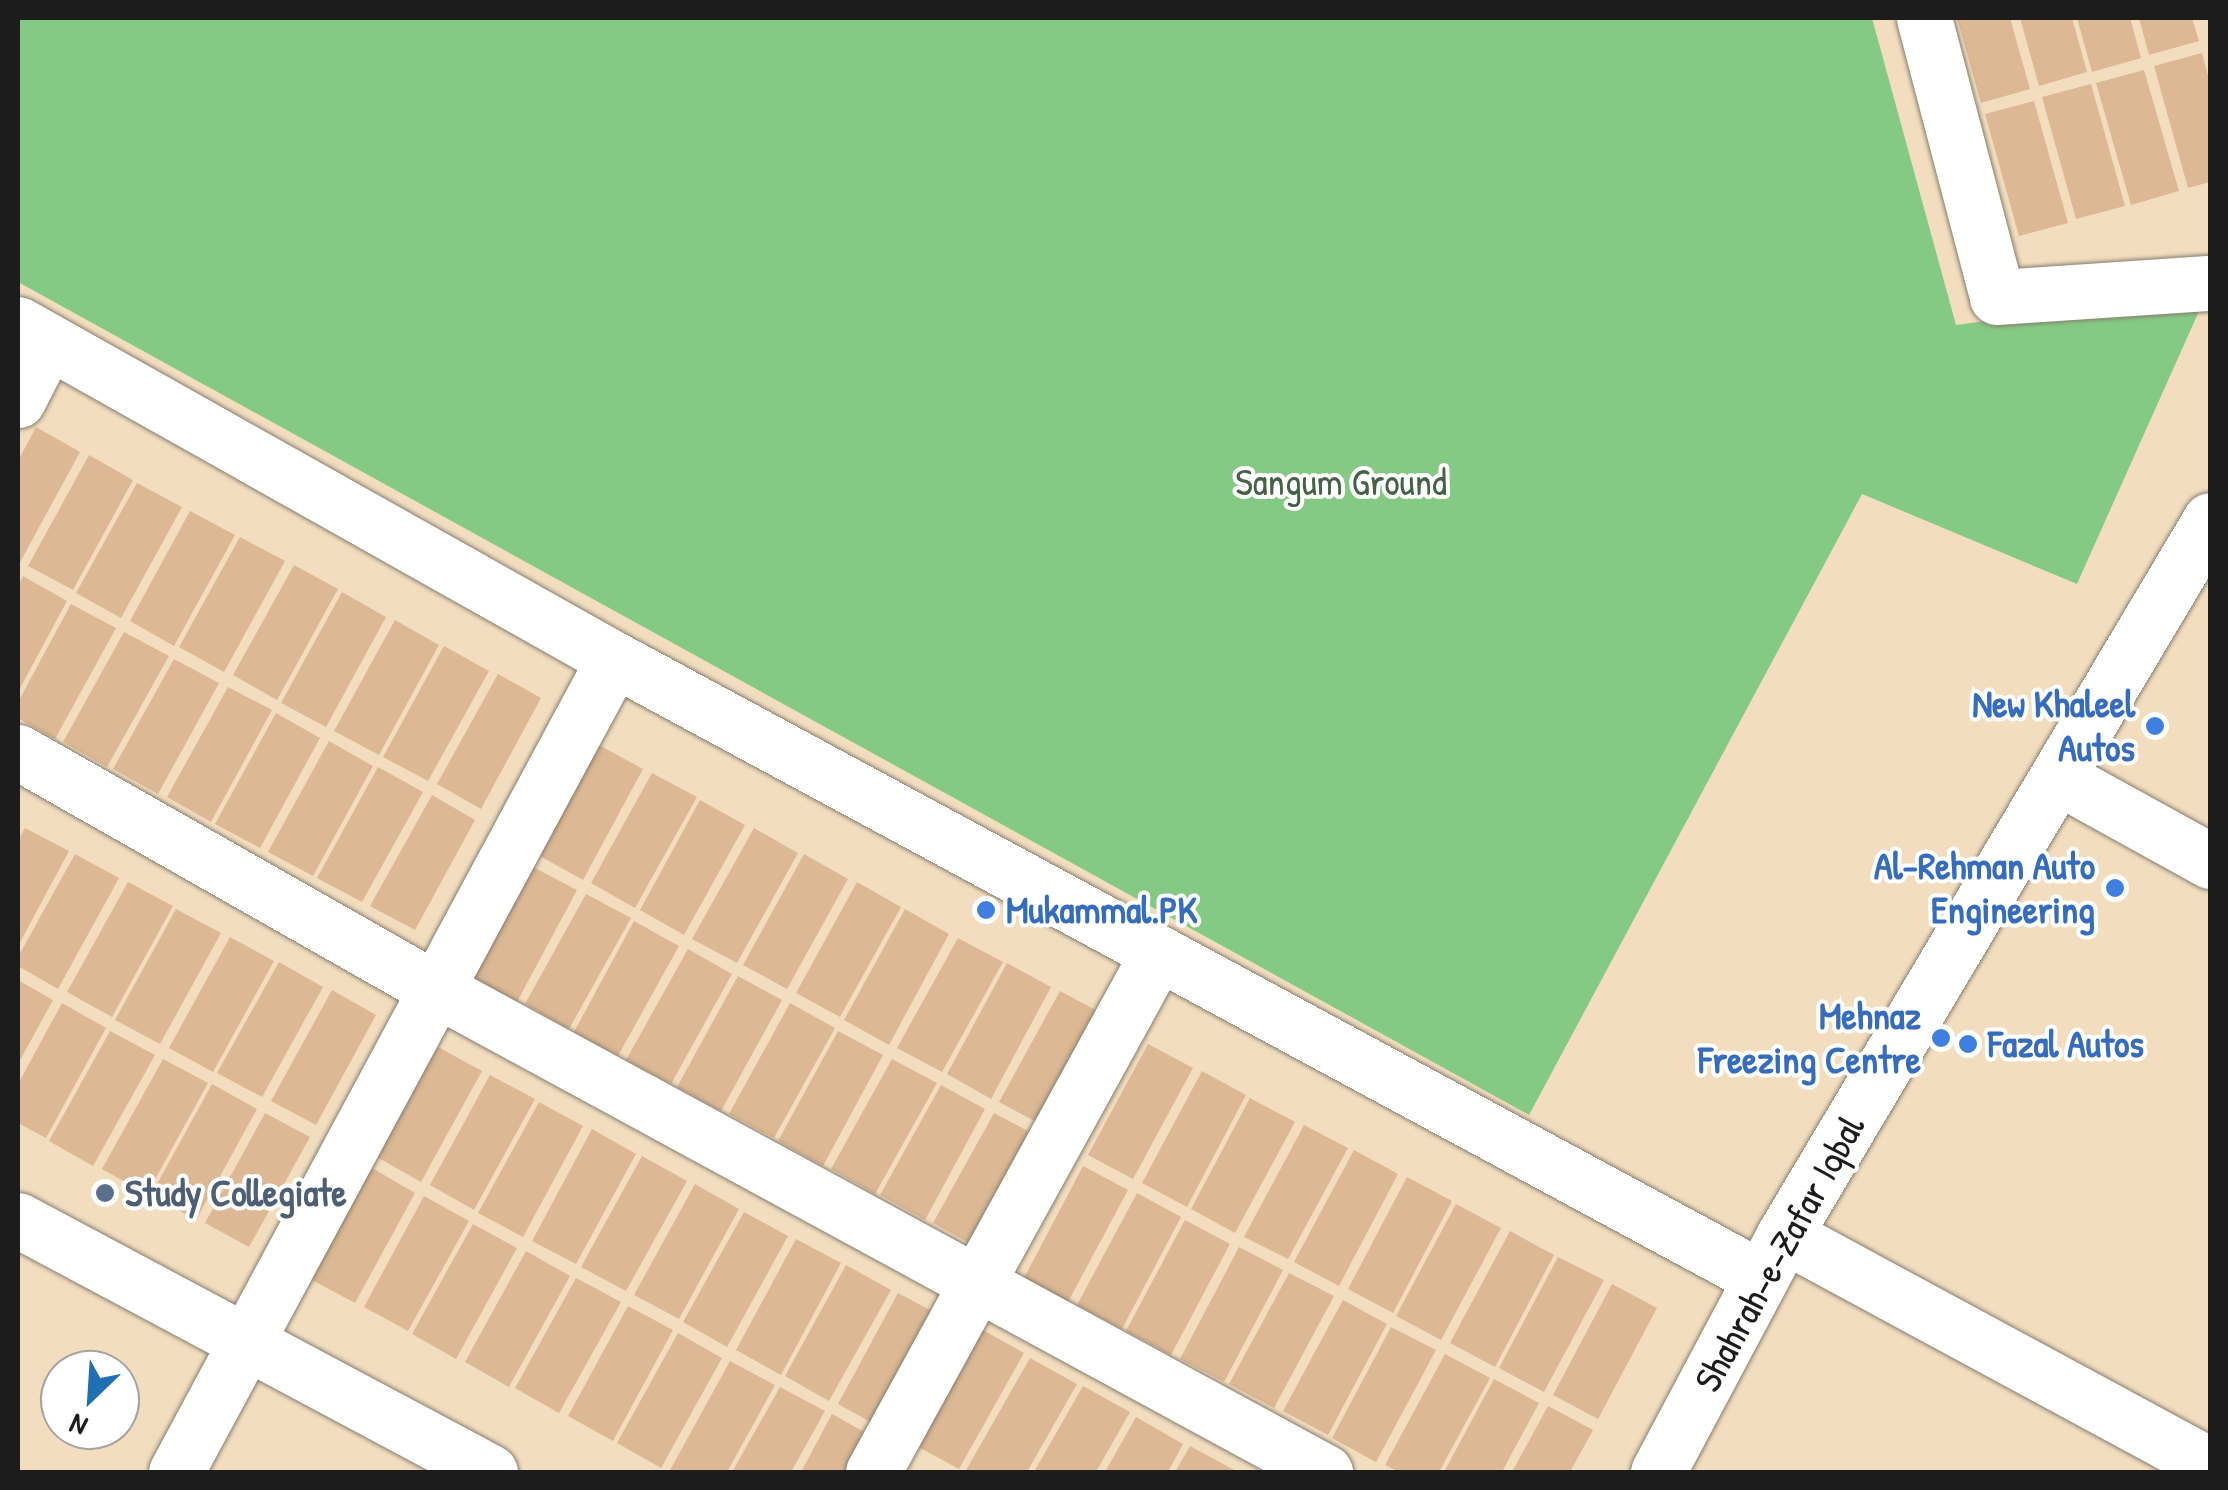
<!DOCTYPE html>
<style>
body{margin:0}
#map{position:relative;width:2228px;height:1490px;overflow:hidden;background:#f2debf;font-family:"Patrick Hand",sans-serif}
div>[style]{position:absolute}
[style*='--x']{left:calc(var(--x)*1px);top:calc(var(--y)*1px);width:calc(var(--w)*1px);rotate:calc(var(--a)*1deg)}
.green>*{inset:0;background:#85ca84}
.building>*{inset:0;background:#dcb894}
.roads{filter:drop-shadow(0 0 2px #877d6e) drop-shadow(0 0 2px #877d6e)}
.minor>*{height:55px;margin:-27.5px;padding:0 27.5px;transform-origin:27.5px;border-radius:27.5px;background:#fff}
.dots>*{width:28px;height:28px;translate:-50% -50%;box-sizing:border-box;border:5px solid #fff;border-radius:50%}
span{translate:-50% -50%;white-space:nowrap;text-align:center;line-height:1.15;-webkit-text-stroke:8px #fff;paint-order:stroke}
.park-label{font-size:38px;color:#466246}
.shop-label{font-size:38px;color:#366cbe;font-weight:700}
.right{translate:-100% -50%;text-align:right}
.left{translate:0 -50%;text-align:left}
.service-label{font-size:38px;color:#4e5e75;font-weight:700}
.street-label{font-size:38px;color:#1c1c1c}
.frame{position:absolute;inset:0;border:20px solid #1c1c1c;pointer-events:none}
.north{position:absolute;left:40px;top:1350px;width:100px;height:100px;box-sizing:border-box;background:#fff;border:2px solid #a4a4a4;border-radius:50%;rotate:205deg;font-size:28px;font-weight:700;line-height:40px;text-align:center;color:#1c1c1c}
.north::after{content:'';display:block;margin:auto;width:35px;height:45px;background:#1f6fb2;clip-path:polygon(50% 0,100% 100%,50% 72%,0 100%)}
</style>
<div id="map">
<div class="green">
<i style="clip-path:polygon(18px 18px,1872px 18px,1956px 325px,2208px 291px,2077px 584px,1862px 494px,1529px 1115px,18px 282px)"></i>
</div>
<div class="building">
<i style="clip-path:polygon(1957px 18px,2010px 18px,2030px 89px,1981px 103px)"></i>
<i style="clip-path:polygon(2020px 18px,2072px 18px,2087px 72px,2039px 86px)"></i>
<i style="clip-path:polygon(2077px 18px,2130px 18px,2141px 58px,2092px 72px)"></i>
<i style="clip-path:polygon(2139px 18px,2192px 18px,2199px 41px,2149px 55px)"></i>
<i style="clip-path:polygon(2202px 53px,2210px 83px,2210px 182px,2188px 188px,2154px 66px)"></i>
<i style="clip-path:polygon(2144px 70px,2179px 191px,2131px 205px,2096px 83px)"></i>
<i style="clip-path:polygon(2091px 84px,2125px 206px,2076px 219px,2042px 97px)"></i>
<i style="clip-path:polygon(2034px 101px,2068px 223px,2019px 236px,1985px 114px)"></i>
<i style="clip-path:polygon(36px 427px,80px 452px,18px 566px,18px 461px)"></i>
<i style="clip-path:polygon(89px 455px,133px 480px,73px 590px,28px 566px)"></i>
<i style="clip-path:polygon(137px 483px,182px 507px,121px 618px,76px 593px)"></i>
<i style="clip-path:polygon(190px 511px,235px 535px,174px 646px,130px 621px)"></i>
<i style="clip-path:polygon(240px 537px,285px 561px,224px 672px,179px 647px)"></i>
<i style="clip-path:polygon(294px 565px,338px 589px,277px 700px,233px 675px)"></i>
<i style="clip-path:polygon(23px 576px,67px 601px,18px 692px,18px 586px)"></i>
<i style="clip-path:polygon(342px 592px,386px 617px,326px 727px,281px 703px)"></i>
<i style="clip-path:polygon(71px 604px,116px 628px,55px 739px,18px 718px,18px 702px)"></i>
<i style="clip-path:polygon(395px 620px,439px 645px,379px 755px,334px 731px)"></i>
<i style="clip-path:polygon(124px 632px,169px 656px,107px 767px,63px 742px)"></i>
<i style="clip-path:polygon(444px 646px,489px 671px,428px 781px,383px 757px)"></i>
<i style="clip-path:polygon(174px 659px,219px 683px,158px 794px,113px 769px)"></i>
<i style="clip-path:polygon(498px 674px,541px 698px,481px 809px,437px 784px)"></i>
<i style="clip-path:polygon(228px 687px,272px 710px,211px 822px,167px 797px)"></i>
<i style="clip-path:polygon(276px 713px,320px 738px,260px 848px,215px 824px)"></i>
<i style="clip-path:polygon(329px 741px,373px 766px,313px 876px,268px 852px)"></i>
<i style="clip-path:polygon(599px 745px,643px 769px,583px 880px,538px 855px)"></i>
<i style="clip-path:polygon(378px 767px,423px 792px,362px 902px,317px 878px)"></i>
<i style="clip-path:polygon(652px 773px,697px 797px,635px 908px,591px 883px)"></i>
<i style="clip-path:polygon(432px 795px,475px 820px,415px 930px,370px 906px)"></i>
<i style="clip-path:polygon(700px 800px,745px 825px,684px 935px,640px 910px)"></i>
<i style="clip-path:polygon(25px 828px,69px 851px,18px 946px,18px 841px)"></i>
<i style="clip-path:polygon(754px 828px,798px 853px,737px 963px,692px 939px)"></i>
<i style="clip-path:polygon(75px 854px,119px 878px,58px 989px,18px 966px,18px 957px)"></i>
<i style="clip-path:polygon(804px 854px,848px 879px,787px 989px,743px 965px)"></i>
<i style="clip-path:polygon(533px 867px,577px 890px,517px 1002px,472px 977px)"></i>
<i style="clip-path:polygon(128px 882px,173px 906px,112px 1017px,67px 992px)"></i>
<i style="clip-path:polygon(857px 882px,901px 907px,840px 1017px,796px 993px)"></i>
<i style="clip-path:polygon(586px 894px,631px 918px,569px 1029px,525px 1004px)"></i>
<i style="clip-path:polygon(176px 909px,221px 933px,160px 1044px,115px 1020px)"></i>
<i style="clip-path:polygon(905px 909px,949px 934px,889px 1045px,844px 1020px)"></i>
<i style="clip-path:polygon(634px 921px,679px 946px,618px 1056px,574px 1032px)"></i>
<i style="clip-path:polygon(230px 937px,274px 961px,213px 1072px,169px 1048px)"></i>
<i style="clip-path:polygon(958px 938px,1003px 962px,942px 1072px,897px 1048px)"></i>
<i style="clip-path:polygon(688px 949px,732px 974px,671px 1084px,626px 1060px)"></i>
<i style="clip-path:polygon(279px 962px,323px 987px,262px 1097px,217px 1073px)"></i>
<i style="clip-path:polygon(1007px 963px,1051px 987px,991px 1099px,947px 1074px)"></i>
<i style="clip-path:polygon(738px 976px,782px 1000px,721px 1111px,677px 1087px)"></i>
<i style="clip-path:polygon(18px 980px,53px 1000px,18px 1064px)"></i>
<i style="clip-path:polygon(332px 990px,376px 1015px,316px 1125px,271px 1101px)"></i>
<i style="clip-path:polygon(1060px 991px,1105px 1015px,1044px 1126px,999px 1102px)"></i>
<i style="clip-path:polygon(62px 1003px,106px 1028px,46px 1138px,18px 1123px,18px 1084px)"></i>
<i style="clip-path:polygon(790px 1003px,835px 1028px,774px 1138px,729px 1114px)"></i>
<i style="clip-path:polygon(110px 1031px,155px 1055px,93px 1166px,49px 1141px)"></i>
<i style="clip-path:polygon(838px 1031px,883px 1055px,823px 1166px,778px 1141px)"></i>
<i style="clip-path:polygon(1148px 1044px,1193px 1068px,1133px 1179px,1088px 1155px)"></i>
<i style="clip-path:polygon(438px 1047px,482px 1071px,421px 1182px,377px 1157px)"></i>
<i style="clip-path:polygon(163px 1059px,208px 1083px,147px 1194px,102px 1169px)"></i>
<i style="clip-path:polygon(892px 1059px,937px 1083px,875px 1194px,831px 1169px)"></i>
<i style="clip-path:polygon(1202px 1071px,1246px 1095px,1187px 1207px,1142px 1183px)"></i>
<i style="clip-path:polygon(490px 1075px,535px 1099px,474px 1210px,430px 1185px)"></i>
<i style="clip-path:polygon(212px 1084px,257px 1109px,196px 1220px,151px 1195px)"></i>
<i style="clip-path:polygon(941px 1085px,985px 1109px,925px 1220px,880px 1195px)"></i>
<i style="clip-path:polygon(1250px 1098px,1295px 1122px,1235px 1233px,1191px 1209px)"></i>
<i style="clip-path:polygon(539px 1102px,583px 1126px,523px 1237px,478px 1213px)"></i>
<i style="clip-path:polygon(265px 1113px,310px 1137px,249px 1247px,205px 1223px)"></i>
<i style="clip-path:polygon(994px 1113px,1039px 1137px,978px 1248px,933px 1223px)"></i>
<i style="clip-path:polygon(1304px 1125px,1348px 1148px,1288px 1259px,1244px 1237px)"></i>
<i style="clip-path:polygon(592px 1129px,636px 1154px,576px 1264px,532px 1241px)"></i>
<i style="clip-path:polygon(1354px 1150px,1398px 1174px,1339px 1286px,1294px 1262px)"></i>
<i style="clip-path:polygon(642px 1156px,687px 1181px,626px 1291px,581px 1267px)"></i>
<i style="clip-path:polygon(1083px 1166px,1128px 1190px,1068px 1302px,1024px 1278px)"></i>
<i style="clip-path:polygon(372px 1168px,415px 1193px,355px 1303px,310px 1279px)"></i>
<i style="clip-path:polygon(1407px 1177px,1452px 1201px,1393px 1313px,1348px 1289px)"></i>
<i style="clip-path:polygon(695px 1184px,739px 1209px,679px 1319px,634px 1295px)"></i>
<i style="clip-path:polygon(1137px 1193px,1181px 1217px,1122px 1329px,1077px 1305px)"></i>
<i style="clip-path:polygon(424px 1196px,469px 1221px,408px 1331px,364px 1307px)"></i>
<i style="clip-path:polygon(1456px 1204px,1501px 1228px,1441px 1340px,1396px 1316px)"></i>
<i style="clip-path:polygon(744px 1212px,788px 1236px,727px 1347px,683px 1322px)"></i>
<i style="clip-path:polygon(1185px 1220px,1230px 1244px,1171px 1355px,1126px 1331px)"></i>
<i style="clip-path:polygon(473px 1224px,517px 1248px,456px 1359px,412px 1334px)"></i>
<i style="clip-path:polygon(1510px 1231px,1554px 1255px,1495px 1367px,1450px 1343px)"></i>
<i style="clip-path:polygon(796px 1239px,841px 1263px,781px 1375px,736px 1350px)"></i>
<i style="clip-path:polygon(1239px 1247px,1283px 1270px,1224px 1382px,1180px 1359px)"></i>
<i style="clip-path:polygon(526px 1251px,570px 1276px,509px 1387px,465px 1362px)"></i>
<i style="clip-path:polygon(1558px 1257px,1604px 1280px,1544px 1392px,1499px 1368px)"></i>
<i style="clip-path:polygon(846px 1265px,891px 1290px,829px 1401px,785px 1376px)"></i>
<i style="clip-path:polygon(1289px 1273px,1334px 1296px,1274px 1408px,1229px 1384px)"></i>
<i style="clip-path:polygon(576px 1278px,621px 1302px,559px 1413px,515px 1388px)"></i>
<i style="clip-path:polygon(1612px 1284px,1657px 1308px,1598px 1419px,1553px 1395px)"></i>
<i style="clip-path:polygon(898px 1293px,943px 1317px,883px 1429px,838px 1404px)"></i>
<i style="clip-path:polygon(1343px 1300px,1387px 1324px,1328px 1435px,1283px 1411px)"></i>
<i style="clip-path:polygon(628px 1306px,673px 1330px,613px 1441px,568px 1416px)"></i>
<i style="clip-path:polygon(976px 1326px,1024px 1353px,959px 1469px,911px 1443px)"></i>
<i style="clip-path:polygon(1391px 1327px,1436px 1350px,1376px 1462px,1332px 1438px)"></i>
<i style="clip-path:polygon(678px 1333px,722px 1358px,661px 1468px,617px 1443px)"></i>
<i style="clip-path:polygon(1445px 1354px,1490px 1378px,1439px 1472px,1399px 1472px,1385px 1465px)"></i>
<i style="clip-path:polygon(1030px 1358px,1077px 1384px,1027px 1472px,965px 1472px)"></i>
<i style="clip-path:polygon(730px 1361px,775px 1385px,727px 1472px,669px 1472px)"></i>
<i style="clip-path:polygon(1494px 1379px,1539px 1403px,1502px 1472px,1444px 1472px)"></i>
<i style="clip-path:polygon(1083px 1386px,1130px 1412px,1096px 1472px,1034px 1472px)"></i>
<i style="clip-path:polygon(780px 1387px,825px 1411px,791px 1472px,732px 1472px)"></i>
<i style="clip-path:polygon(1548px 1406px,1593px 1430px,1570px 1472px,1512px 1472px)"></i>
<i style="clip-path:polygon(832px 1414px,877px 1439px,859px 1472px,801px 1472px)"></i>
<i style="clip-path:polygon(1136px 1417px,1183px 1444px,1168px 1472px,1105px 1472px)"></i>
<i style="clip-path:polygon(1190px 1446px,1238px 1472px,1175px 1472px)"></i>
</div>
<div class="roads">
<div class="minor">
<i style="--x:1924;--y:18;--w:288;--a:75.3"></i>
<i style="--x:1997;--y:297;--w:213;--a:-3.8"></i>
<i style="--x:18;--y:324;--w:684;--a:29.34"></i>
<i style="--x:614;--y:659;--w:1303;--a:28.35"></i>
<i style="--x:18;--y:400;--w:66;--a:-63"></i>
<i style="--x:18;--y:752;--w:481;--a:29.6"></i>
<i style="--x:436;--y:989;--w:1012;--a:28.52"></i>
<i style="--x:2058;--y:777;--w:174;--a:28.9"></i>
<i style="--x:18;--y:1220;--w:535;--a:28.1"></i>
<i style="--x:1784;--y:1235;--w:484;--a:28.4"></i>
<i style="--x:176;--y:1472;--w:923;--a:-61.69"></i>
<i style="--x:873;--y:1472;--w:592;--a:-61.23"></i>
<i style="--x:1658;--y:1472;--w:268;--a:-62"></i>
<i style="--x:1784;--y:1235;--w:832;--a:-59.21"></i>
</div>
</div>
<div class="dots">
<i style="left:2155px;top:726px;background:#3f7fe0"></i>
<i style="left:2115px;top:888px;background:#3f7fe0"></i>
<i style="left:986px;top:910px;background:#3f7fe0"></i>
<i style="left:1941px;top:1038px;background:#3f7fe0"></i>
<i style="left:1968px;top:1044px;background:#3f7fe0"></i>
<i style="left:105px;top:1193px;background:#5c6f8a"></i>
</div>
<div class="park-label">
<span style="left:1341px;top:482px">Sangum Ground</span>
</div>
<div class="shop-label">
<span class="right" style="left:2135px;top:726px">New Khaleel<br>Autos</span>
<span class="right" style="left:2095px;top:888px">Al-Rehman Auto<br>Engineering</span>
<span class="left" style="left:1006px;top:910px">Mukammal.PK</span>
<span class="right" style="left:1921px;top:1038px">Mehnaz<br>Freezing Centre</span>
<span class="left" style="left:1988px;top:1044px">Fazal Autos</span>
</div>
<div class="service-label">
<span class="left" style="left:125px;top:1193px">Study Collegiate</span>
</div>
<div class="street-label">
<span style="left:1779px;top:1253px;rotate:-61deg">Shahrah-e-Zafar Iqbal</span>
</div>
<div class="frame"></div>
<div class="north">N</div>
</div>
